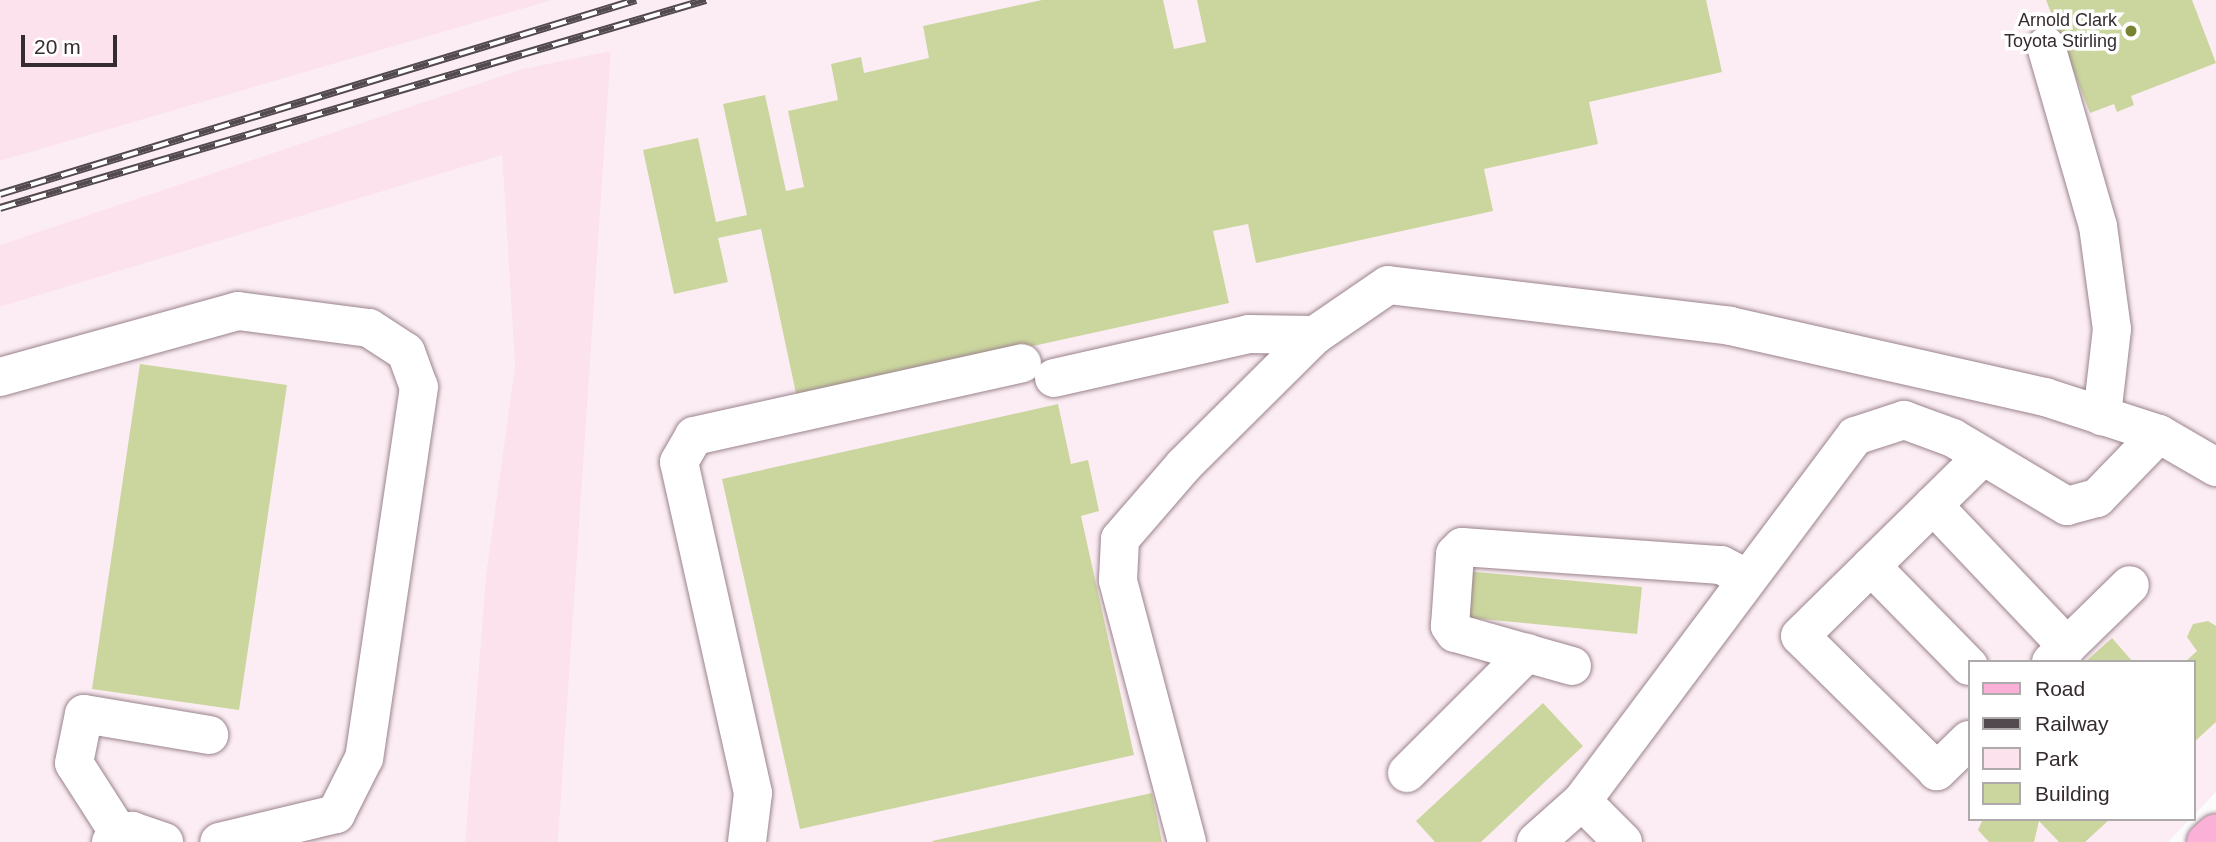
<!DOCTYPE html>
<style>
body{margin:0}
#map{position:relative;width:2216px;height:842px;overflow:hidden;background:#fcfcfc;font-family:Arial,sans-serif}
div>[style]{position:absolute}
[style*='--x']{left:calc(var(--x)*1px);top:calc(var(--y)*1px);width:calc(var(--w)*1px);rotate:calc(var(--a)*1deg)}
.built>*{inset:0;background:#fbedf3}
.green>*{inset:0;background:#fbe2ed}
.building>*{inset:0;background:#cbd69e}
.roads{filter:drop-shadow(0 0 2px #9b838d) drop-shadow(0 0 2px #9b838d)}
.minor>*{height:38px;margin:-19px;padding:0 19px;transform-origin:19px;border-radius:19px;background:#fff}
.major>*{height:38px;margin:-19px;padding:0 19px;transform-origin:19px;border-radius:19px;background:#fbb0d7}
.rail>*{height:8px;margin-top:-4px;transform-origin:0;background:repeating-linear-gradient(90deg,#fff 0 16px,#524a4e 0 32px);box-sizing:border-box;border-block:2px solid #524a4e}
.dots>*{width:19px;height:19px;translate:-50% -50%;box-sizing:border-box;border:4px solid #fff;border-radius:50%}
span{translate:-50% -50%;white-space:nowrap;text-align:center;line-height:1.15;-webkit-text-stroke:7px #fff;paint-order:stroke}
.poi-label{font-size:18px;color:#352b30}
.right{translate:-100% -50%;text-align:right}
.legend{position:absolute;left:1968px;top:660px;width:228px;height:161px;box-sizing:border-box;background:#fff;border:2px solid #aeaaac;margin:0;padding:9px 12px;list-style:none;font-size:21px;color:#352b30}
.legend li{display:flex;align-items:center;gap:14px;height:35px}
.legend b{width:35px;border:2px solid #aeaaac}
.scale{position:absolute;left:21px;top:35px;width:96px;height:32px;box-sizing:border-box;border:4px solid #352b30;border-top:0;padding-left:9px;font-size:21px;line-height:24px;white-space:nowrap;color:#352b30;-webkit-text-stroke:5px #fff;paint-order:stroke}
</style>
<div id="map">
<div class="built">
<i style="clip-path:polygon(553px 0,2216px 0,2216px 792px,2193px 816px,2193px 662px,1969px 662px,1969px 819px,2190px 819px,2168px 842px,558px 842px,611px 51px,0 245px,0 161px)"></i>
<i style="clip-path:polygon(502px 154px,515px 366px,486px 574px,465px 842px,0 842px,0 307px)"></i>
</div>
<div class="green">
<i style="clip-path:polygon(0 0,553px 0,0 161px)"></i>
<i style="clip-path:polygon(611px 51px,558px 842px,465px 842px,486px 574px,515px 366px,502px 155px,0 307px,0 245px,523px 69px)"></i>
</div>
<div class="building">
<i style="clip-path:polygon(1042px 0,1163px 0,1174px 49px,1206px 42px,1197px 0,1706px 0,1722px 72px,1589px 102px,1598px 144px,1484px 169px,1493px 211px,1256px 263px,1248px 224px,1213px 231px,1229px 303px,797px 398px,761px 229px,718px 238px,728px 282px,674px 294px,643px 150px,698px 138px,716px 222px,747px 215px,723px 104px,765px 95px,786px 191px,804px 187px,788px 111px,838px 100px,831px 64px,861px 57px,864px 73px,929px 58px,923px 26px)"></i>
<i style="clip-path:polygon(2046px 0,2192px 0,2216px 63px,2131px 96px,2134px 105px,2117px 112px,2114px 104px,2090px 113px)"></i>
<i style="clip-path:polygon(140px 364px,287px 385px,239px 710px,92px 689px)"></i>
<i style="clip-path:polygon(1058px 404px,1071px 464px,1088px 460px,1099px 511px,1081px 516px,1134px 755px,800px 829px,722px 479px)"></i>
<i style="clip-path:polygon(1465px 571px,1642px 587px,1637px 634px,1461px 617px)"></i>
<i style="clip-path:polygon(2208px 621px,2216px 626px,2216px 722px,2193px 743px,2193px 662px,2185px 662px,2197px 651px,2187px 637px,2193px 624px)"></i>
<i style="clip-path:polygon(2112px 638px,2133px 662px,2085px 662px)"></i>
<i style="clip-path:polygon(1543px 703px,1583px 746px,1481px 842px,1435px 842px,1416px 821px)"></i>
<i style="clip-path:polygon(1152px 793px,1162px 842px,933px 842px,932px 841px)"></i>
<i style="clip-path:polygon(1983px 819px,2110px 819px,2085px 842px,2059px 842px,2039px 821px,2034px 842px,1989px 842px,1978px 830px)"></i>
</div>
<div class="roads">
<div class="minor">
<i style="--x:2046;--y:46;--w:187;--a:73.9"></i>
<i style="--x:2098;--y:226;--w:104;--a:82.3"></i>
<i style="--x:2112;--y:329;--w:88;--a:96.6"></i>
<i style="--x:0;--y:377;--w:247;--a:-15.5"></i>
<i style="--x:238;--y:311;--w:132;--a:7.4"></i>
<i style="--x:369;--y:328;--w:44;--a:33"></i>
<i style="--x:406;--y:352;--w:37;--a:70"></i>
<i style="--x:419;--y:387;--w:375;--a:98.4"></i>
<i style="--x:364;--y:758;--w:63;--a:116.6"></i>
<i style="--x:336;--y:814;--w:120;--a:166.5"></i>
<i style="--x:1054;--y:378;--w:200;--a:-12.7"></i>
<i style="--x:1249;--y:334;--w:66;--a:0.9"></i>
<i style="--x:1933;--y:505;--w:195;--a:46.5"></i>
<i style="--x:1871;--y:566;--w:140;--a:45.6"></i>
<i style="--x:2051;--y:662;--w:110;--a:-44.3"></i>
<i style="--x:1572;--y:666;--w:122;--a:-164.2"></i>
<i style="--x:1455;--y:633;--w:9;--a:-126"></i>
<i style="--x:1450;--y:626;--w:72;--a:-86"></i>
<i style="--x:1455;--y:554;--w:10;--a:-45"></i>
<i style="--x:1462;--y:547;--w:260;--a:4"></i>
<i style="--x:1721;--y:565;--w:29;--a:27"></i>
<i style="--x:1969;--y:740;--w:45;--a:135.9"></i>
<i style="--x:1937;--y:771;--w:192;--a:-135.4"></i>
<i style="--x:1800;--y:636;--w:255;--a:-44.5"></i>
<i style="--x:1407;--y:773;--w:170;--a:-45"></i>
<i style="--x:1582;--y:801;--w:58;--a:45"></i>
<i style="--x:120;--y:835;--w:85;--a:-122.6"></i>
<i style="--x:74;--y:763;--w:50;--a:-78.5"></i>
<i style="--x:84;--y:714;--w:127;--a:9.5"></i>
<i style="--x:111;--y:842;--w:24;--a:-28"></i>
<i style="--x:132;--y:831;--w:34;--a:19"></i>
<i style="--x:747;--y:842;--w:49;--a:-83"></i>
<i style="--x:753;--y:793;--w:339;--a:-102.6"></i>
<i style="--x:679;--y:462;--w:30;--a:-60"></i>
<i style="--x:694;--y:436;--w:336;--a:-12.5"></i>
<i style="--x:1187;--y:842;--w:271;--a:-104.8"></i>
<i style="--x:1118;--y:580;--w:41;--a:-87.2"></i>
<i style="--x:1120;--y:539;--w:98;--a:-49.1"></i>
<i style="--x:1184;--y:465;--w:185;--a:-44.8"></i>
<i style="--x:1315;--y:335;--w:88;--a:-34.4"></i>
<i style="--x:1388;--y:285;--w:344;--a:6.8"></i>
<i style="--x:1730;--y:326;--w:323;--a:12.7"></i>
<i style="--x:2045;--y:397;--w:120;--a:18"></i>
<i style="--x:2159;--y:434;--w:66;--a:30.1"></i>
<i style="--x:1536;--y:842;--w:62;--a:-41.7"></i>
<i style="--x:1582;--y:801;--w:456;--a:-53.2"></i>
<i style="--x:1855;--y:436;--w:52;--a:-18.1"></i>
<i style="--x:1904;--y:420;--w:52;--a:20.2"></i>
<i style="--x:1953;--y:438;--w:133;--a:30.8"></i>
<i style="--x:2067;--y:506;--w:31;--a:-15"></i>
<i style="--x:2097;--y:498;--w:89;--a:-45.9"></i>
</div>
<div class="major">
<i style="--x:2206;--y:842;--w:13;--a:-42"></i>
</div>
</div>
<div class="rail">
<i style="--x:0;--y:194;--w:665;--a:-16.96"></i>
<i style="--x:0;--y:208;--w:736;--a:-16.42"></i>
</div>
<div class="dots">
<i style="left:2131px;top:31px;background:#788432"></i>
</div>
<div class="poi-label">
<span class="right" style="left:2117px;top:31px">Arnold Clark<br>Toyota Stirling</span>
</div>
<ul class="legend">
<li><b style="height:9px;background:#fbb0d7"></b>Road</li>
<li><b style="height:9px;background:#524a4e"></b>Railway</li>
<li><b style="height:19px;background:#fbe2ed"></b>Park</li>
<li><b style="height:19px;background:#cbd69e"></b>Building</li>
</ul>
<div class="scale">20 m</div>
</div>
